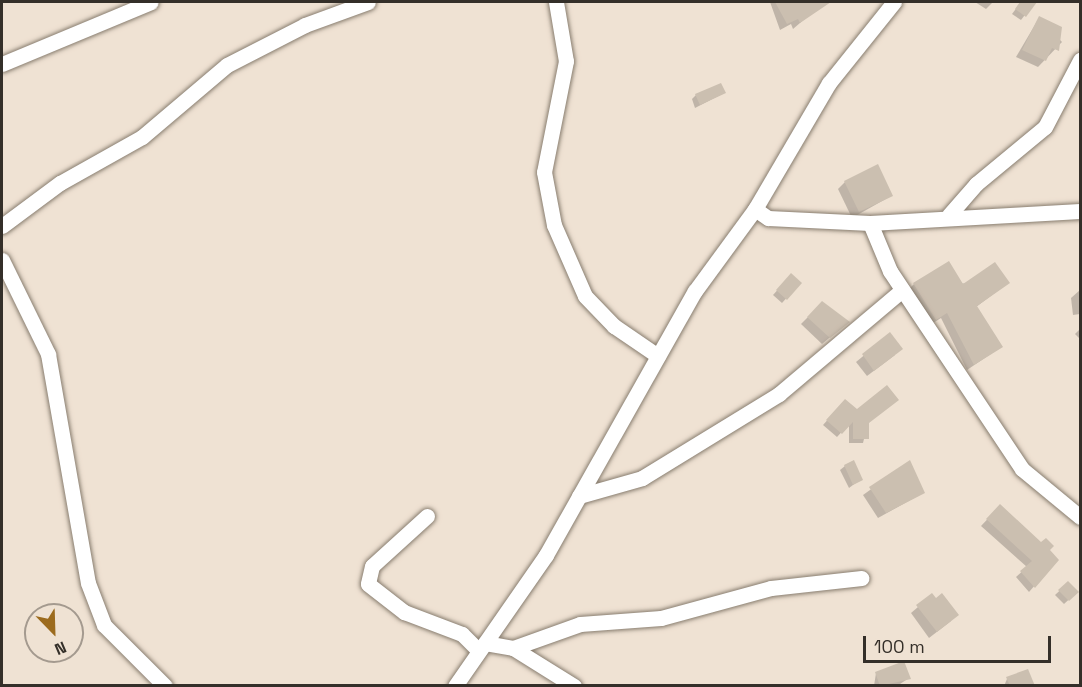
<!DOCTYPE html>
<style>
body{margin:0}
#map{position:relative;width:1082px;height:687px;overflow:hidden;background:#efe2d3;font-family:"Space Grotesk",sans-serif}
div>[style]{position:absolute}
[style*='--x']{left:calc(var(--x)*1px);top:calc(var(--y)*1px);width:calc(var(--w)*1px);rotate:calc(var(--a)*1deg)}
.shadow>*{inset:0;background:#0003}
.building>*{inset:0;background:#cbbfb0}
.roads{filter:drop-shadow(0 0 2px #887d6f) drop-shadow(0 0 2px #887d6f)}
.minor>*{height:15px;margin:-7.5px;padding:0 7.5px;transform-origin:7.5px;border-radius:7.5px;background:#fff}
span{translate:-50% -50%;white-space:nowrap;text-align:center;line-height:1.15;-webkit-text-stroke:4.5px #efe2d3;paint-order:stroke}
.frame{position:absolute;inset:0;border:3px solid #342f29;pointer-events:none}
.north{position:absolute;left:24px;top:603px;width:60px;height:60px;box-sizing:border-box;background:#efe2d3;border:2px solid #a49a8f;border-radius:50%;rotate:157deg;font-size:16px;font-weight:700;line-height:24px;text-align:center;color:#342f29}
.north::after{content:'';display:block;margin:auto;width:21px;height:27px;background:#9c6b1e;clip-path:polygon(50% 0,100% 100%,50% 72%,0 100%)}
.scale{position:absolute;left:863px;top:636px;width:188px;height:27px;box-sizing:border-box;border:3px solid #342f29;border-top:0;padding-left:8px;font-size:18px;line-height:21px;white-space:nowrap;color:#342f29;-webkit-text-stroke:4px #efe2d3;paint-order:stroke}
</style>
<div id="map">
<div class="shadow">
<i style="clip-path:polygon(770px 2px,819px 2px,821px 5px,793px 29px,791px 24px,780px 30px)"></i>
<i style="clip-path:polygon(975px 2px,993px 2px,986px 9px)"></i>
<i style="clip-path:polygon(1021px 2px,1035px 2px,1021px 20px,1012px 14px)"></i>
<i style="clip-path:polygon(1039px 18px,1062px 42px,1038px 67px,1016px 57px)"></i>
<i style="clip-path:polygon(724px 93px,695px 108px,692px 99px,696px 95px)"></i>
<i style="clip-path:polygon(845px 182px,891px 196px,852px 218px,838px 189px)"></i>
<i style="clip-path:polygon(791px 275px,800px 283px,782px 303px,773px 295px)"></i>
<i style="clip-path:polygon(1008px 283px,976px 307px,1001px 347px,967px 370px,941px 318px,930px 325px,908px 290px,914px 284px)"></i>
<i style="clip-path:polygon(1080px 290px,1080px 314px,1073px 315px,1071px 298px)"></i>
<i style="clip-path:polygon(822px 303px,841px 328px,822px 344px,801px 324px)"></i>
<i style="clip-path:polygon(1080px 329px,1080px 339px,1075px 334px)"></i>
<i style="clip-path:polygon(890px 334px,895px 355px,867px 376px,856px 362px)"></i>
<i style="clip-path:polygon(841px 405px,868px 423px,863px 443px,849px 443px,849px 424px,837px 437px,823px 425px)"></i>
<i style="clip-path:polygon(909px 462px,923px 493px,878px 518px,863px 495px)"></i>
<i style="clip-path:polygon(845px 466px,861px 479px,849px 488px,840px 470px)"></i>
<i style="clip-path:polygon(1000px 506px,1057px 560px,1029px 592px,1016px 577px,1027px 567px,981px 526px)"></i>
<i style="clip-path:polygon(1068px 583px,1077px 592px,1064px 604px,1055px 595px)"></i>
<i style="clip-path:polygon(932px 595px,951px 621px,929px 638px,911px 613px)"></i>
<i style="clip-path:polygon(876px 673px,909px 678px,897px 686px,874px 686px)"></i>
<i style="clip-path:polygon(1007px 679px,1034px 686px,1004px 686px)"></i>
</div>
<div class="building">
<i style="clip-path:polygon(775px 2px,831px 2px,800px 23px,798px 19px,787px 24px)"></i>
<i style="clip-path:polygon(1020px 2px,1037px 2px,1026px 17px,1015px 9px)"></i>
<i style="clip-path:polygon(1039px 16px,1062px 27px,1059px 51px,1052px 48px,1046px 61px,1022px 50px)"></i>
<i style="clip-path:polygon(721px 83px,726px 93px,700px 105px,695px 94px)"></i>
<i style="clip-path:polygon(878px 164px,893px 196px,859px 212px,844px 181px)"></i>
<i style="clip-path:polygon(949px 261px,963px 284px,995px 262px,1010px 283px,977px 306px,1003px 347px,974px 365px,947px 313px,936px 320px,913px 283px)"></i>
<i style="clip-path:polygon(791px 273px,802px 283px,787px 300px,776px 290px)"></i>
<i style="clip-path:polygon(822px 301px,850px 322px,830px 338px,807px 317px)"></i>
<i style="clip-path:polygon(890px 332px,903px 349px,874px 371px,862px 354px)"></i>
<i style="clip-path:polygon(887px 385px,899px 400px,869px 423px,869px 439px,853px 439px,853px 422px,842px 434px,826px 420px,845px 399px,857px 409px)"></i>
<i style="clip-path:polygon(854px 460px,863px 480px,853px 485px,844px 465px)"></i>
<i style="clip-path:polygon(910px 460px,925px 493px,886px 513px,869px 487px)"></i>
<i style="clip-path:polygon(1000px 504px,1041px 542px,1046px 538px,1054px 546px,1050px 550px,1059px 560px,1035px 588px,1020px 571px,1032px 561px,986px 519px)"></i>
<i style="clip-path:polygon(1068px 581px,1079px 592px,1069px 601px,1058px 590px)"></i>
<i style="clip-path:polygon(932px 593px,936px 598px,942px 593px,959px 615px,937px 632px,916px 605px)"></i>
<i style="clip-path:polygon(904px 661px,911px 679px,880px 686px,875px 672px)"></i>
<i style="clip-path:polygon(1028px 669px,1035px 686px,1010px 686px,1006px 677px)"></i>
</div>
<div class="roads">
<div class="minor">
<i style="--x:556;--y:2;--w:60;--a:80.4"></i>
<i style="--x:566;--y:61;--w:113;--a:101.2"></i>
<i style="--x:544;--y:172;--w:54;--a:79.3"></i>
<i style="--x:554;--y:225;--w:77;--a:66.4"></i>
<i style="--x:585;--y:296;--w:42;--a:46"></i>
<i style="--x:614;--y:326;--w:53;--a:34.3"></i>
<i style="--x:2;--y:64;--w:161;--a:-22.6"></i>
<i style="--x:755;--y:209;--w:16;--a:35"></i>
<i style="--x:768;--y:218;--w:102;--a:2.8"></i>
<i style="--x:870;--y:223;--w:210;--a:-3.3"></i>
<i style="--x:949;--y:215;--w:41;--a:-48.9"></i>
<i style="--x:976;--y:184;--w:89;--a:-39.6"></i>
<i style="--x:1045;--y:127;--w:76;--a:-62.4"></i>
<i style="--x:870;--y:223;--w:52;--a:67.4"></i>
<i style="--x:890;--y:271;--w:238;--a:56.3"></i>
<i style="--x:1022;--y:469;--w:75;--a:39.6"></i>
<i style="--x:2;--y:226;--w:72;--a:-36.6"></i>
<i style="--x:60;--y:183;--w:94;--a:-29.3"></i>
<i style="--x:142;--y:137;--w:111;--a:-40.3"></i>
<i style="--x:227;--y:65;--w:88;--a:-27.1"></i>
<i style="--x:305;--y:25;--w:67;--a:-20.1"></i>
<i style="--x:2;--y:260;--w:105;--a:63.9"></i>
<i style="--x:48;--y:354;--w:232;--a:80.1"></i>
<i style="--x:88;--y:583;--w:45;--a:69.1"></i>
<i style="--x:104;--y:625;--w:86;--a:45"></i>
<i style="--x:579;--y:496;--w:66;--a:-15.9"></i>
<i style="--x:642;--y:478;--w:161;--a:-31.5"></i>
<i style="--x:779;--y:394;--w:161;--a:-40.2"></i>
<i style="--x:427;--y:516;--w:74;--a:137.7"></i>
<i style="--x:372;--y:566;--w:18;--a:103"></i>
<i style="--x:368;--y:584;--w:46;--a:37.9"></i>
<i style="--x:404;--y:612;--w:62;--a:20.8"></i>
<i style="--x:462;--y:634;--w:23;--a:45"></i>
<i style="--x:485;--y:643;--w:28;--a:10"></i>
<i style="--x:513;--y:648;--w:72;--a:31.9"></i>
<i style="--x:513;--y:648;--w:71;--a:-19.7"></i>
<i style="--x:580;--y:624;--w:81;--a:-4.2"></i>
<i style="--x:661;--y:618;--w:114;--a:-15.3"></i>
<i style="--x:771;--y:588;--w:91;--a:-6.3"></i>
<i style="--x:455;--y:686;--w:160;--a:-55.2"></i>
<i style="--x:546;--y:555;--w:303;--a:-60.6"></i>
<i style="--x:695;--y:291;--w:102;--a:-53.8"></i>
<i style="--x:755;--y:209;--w:146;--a:-59.6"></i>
<i style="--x:829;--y:83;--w:104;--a:-51.3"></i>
</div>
</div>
<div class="frame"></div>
<div class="north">N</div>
<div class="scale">100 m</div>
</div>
